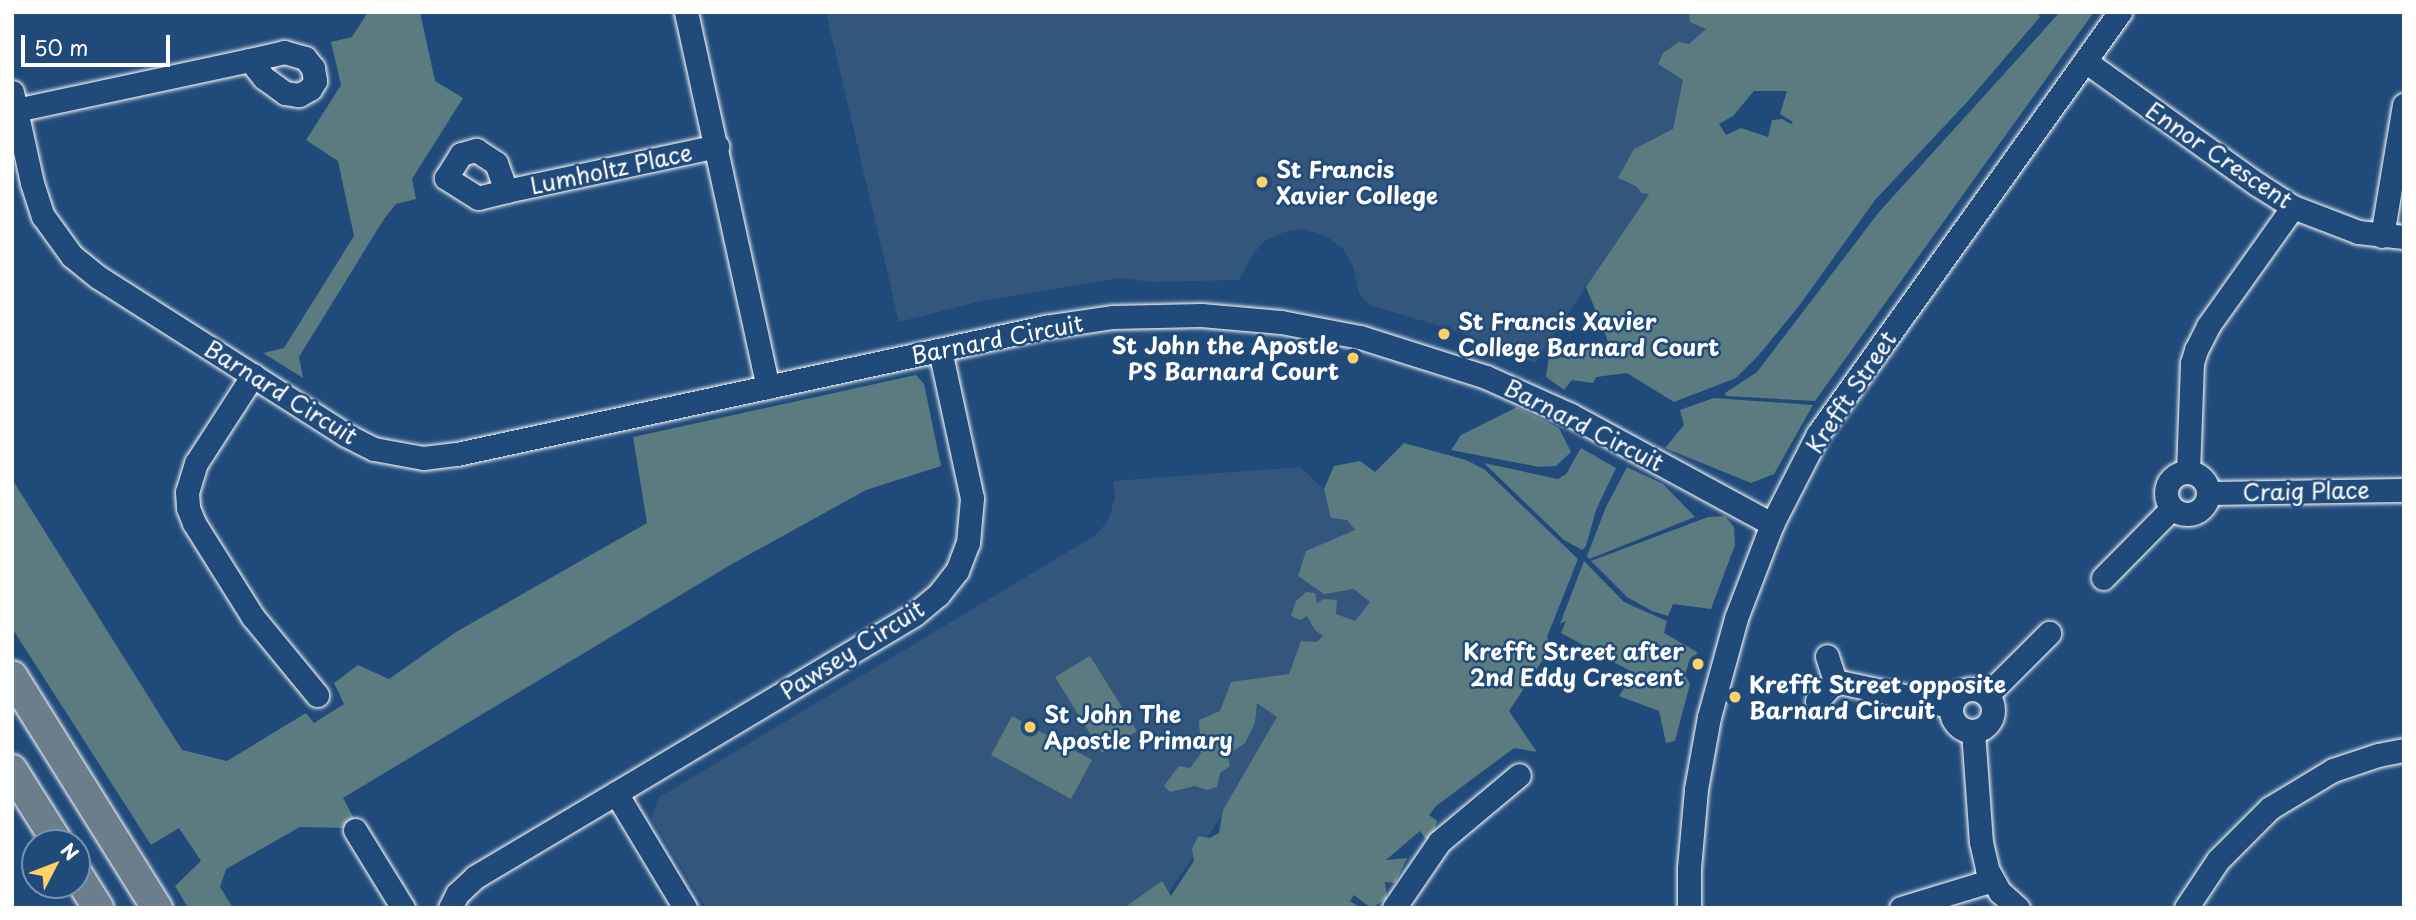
<!DOCTYPE html>
<style>
body{margin:0}
#map{position:relative;width:2416px;height:920px;overflow:hidden;background:#1f4a7a;font-family:"Playpen Sans",sans-serif}
div>[style]{position:absolute}
[style*='--x']{left:calc(var(--x)*1px);top:calc(var(--y)*1px);width:calc(var(--w)*1px);rotate:calc(var(--a)*1deg)}
.built>*{inset:0;background:#33567c}
.green>*{inset:0;background:#5a7b80}
.roads{filter:drop-shadow(0 0 2px #fff) drop-shadow(0 0 2px #fff)}
.minor>*{height:23px;margin:-11.5px;padding:0 11.5px;transform-origin:11.5px;border-radius:11.5px;background:#1f4a7a}
.minor>.ring{margin:-11.5px;padding:0;box-sizing:content-box;background:none;border:23px solid #1f4a7a;border-radius:50%}
.major>*{height:30px;margin:-15px;padding:0 15px;transform-origin:15px;border-radius:15px;background:#6c7d8c}
.dots>*{width:19px;height:19px;translate:-50% -50%;box-sizing:border-box;border:4px solid #1f4a7a;border-radius:50%}
span{translate:-50% -50%;white-space:nowrap;text-align:center;line-height:1.15;-webkit-text-stroke:5px #1f4a7a;paint-order:stroke}
.street-label{font-size:23px;color:#fff}
.poi-label{font-size:23px;color:#fff;font-weight:700}
.left{translate:0 -50%;text-align:left}
.right{translate:-100% -50%;text-align:right}
.frame{position:absolute;inset:0;border:14px solid #fff;pointer-events:none}
.north{position:absolute;left:21px;top:829px;width:70px;height:70px;box-sizing:border-box;background:#1f4a7a;border:2px solid #7992af;border-radius:50%;rotate:48deg;font-size:19px;font-weight:700;line-height:28px;text-align:center;color:#fff}
.north::after{content:'';display:block;margin:auto;width:24px;height:32px;background:#ffd166;clip-path:polygon(50% 0,100% 100%,50% 72%,0 100%)}
.scale{position:absolute;left:21px;top:35px;width:149px;height:32px;box-sizing:border-box;border:4px solid #fff;border-top:0;padding-left:9px;font-size:21px;line-height:24px;white-space:nowrap;color:#fff;-webkit-text-stroke:5px #1f4a7a;paint-order:stroke}
</style>
<div id="map">
<div class="built">
<i style="clip-path:polygon(826px 12px,1750px 12px,1670px 162px,1535px 363px,1457px 331px,1369px 305px,1359px 293px,1353px 266px,1343px 249px,1326px 236px,1304px 229px,1284px 232px,1266px 240px,1253px 254px,1239px 280px,1151px 282px,1121px 278px,981px 301px,899px 322px)"></i>
<i style="clip-path:polygon(1300px 467px,1414px 571px,1334px 657px,1157px 908px,706px 908px,652px 819px,658px 798px,1096px 535px,1109px 519px,1115px 497px,1113px 481px)"></i>
</div>
<div class="green">
<i style="clip-path:polygon(368px 12px,420px 12px,435px 81px,463px 98px,412px 179px,416px 199px,396px 204px,384px 219px,299px 357px,303px 378px,263px 353px,284px 348px,354px 236px,338px 161px,306px 140px,341px 85px,331px 42px,352px 37px)"></i>
<i style="clip-path:polygon(evenodd,1689px 12px,2037px 12px,2040px 17px,1968px 101px,1875px 200px,1799px 306px,1758px 356px,1736px 378px,1674px 402px,1627px 373px,1596px 377px,1593px 383px,1572px 380px,1564px 390px,1546px 377px,1549px 356px,1566px 358px,1575px 351px,1598px 349px,1608px 341px,1586px 287px,1649px 194px,1642px 193px,1636px 186px,1618px 178px,1634px 149px,1673px 129px,1683px 80px,1658px 64px,1663px 53px,1679px 42px,1689px 44px,1706px 29px,1690px 22px,1689px 12px,1787px 91px,1780px 114px,1793px 122px,1791px 124px,1782px 119px,1772px 120px,1768px 137px,1741px 128px,1726px 135px,1719px 124px,1733px 116px,1754px 91px,1787px 91px)"></i>
<i style="clip-path:polygon(2060px 12px,2094px 12px,1815px 401px,1726px 396px,1725px 393px,1757px 372px,1879px 212px)"></i>
<i style="clip-path:polygon(916px 375px,924px 384px,941px 466px,866px 490px,732px 564px,343px 798px,355px 820px,346px 828px,300px 827px,226px 869px,220px 887px,233px 908px,188px 908px,175px 886px,201px 861px,179px 828px,151px 845px,12px 628px,12px 479px,182px 750px,227px 761px,306px 713px,314px 723px,344px 704px,334px 683px,358px 665px,389px 679px,456px 632px,647px 523px,633px 437px)"></i>
<i style="clip-path:polygon(1714px 398px,1813px 405px,1774px 474px,1751px 483px,1665px 448px,1684px 425px,1680px 410px)"></i>
<i style="clip-path:polygon(1517px 407px,1559px 428px,1571px 452px,1556px 466px,1539px 467px,1451px 450px,1461px 435px)"></i>
<i style="clip-path:polygon(1404px 443px,1466px 460px,1484px 469px,1578px 559px,1547px 637px,1552px 646px,1509px 711px,1537px 752px,1514px 748px,1436px 806px,1429px 815px,1437px 821px,1434px 832px,1427px 841px,1420px 831px,1386px 860px,1407px 858px,1395px 883px,1385px 882px,1387px 899px,1371px 908px,1354px 895px,1350px 901px,1361px 908px,1124px 908px,1162px 881px,1171px 896px,1194px 861px,1192px 849px,1198px 836px,1210px 838px,1219px 833px,1223px 810px,1277px 717px,1257px 703px,1255px 723px,1245px 743px,1227px 755px,1230px 766px,1220px 773px,1217px 787px,1207px 790px,1195px 786px,1170px 792px,1164px 786px,1179px 766px,1190px 768px,1201px 753px,1199px 720px,1220px 711px,1231px 682px,1289px 674px,1301px 641px,1317px 642px,1323px 636px,1315px 630px,1307px 616px,1301px 620px,1291px 616px,1296px 601px,1306px 592px,1315px 593px,1317px 603px,1324px 599px,1337px 600px,1336px 614px,1355px 621px,1370px 602px,1354px 589px,1324px 594px,1298px 576px,1306px 551px,1355px 530px,1347px 520px,1331px 518px,1324px 489px,1334px 466px,1360px 461px,1375px 472px)"></i>
<i style="clip-path:polygon(1581px 448px,1616px 468px,1596px 510px,1586px 546px,1582px 550px,1564px 540px,1484px 463px,1558px 479px,1566px 474px)"></i>
<i style="clip-path:polygon(1627px 467px,1663px 484px,1695px 517px,1589px 559px,1587px 556px,1606px 507px)"></i>
<i style="clip-path:polygon(1725px 516px,1734px 527px,1735px 545px,1711px 609px,1673px 604px,1668px 616px,1652px 611px,1627px 597px,1591px 561px,1708px 517px)"></i>
<i style="clip-path:polygon(1584px 561px,1624px 602px,1667px 621px,1664px 633px,1697px 652px,1695px 663px,1689px 662px,1685px 675px,1690px 684px,1675px 741px,1666px 743px,1659px 711px,1619px 696px,1634px 673px,1561px 633px,1566px 621px,1560px 624px)"></i>
<i style="clip-path:polygon(1090px 656px,1137px 731px,1102px 753px,1055px 677px)"></i>
<i style="clip-path:polygon(1012px 716px,1092px 760px,1071px 799px,991px 755px)"></i>
</div>
<div class="roads">
<div class="minor">
<i style="--x:686;--y:12;--w:384;--a:77.7"></i>
<i style="--x:2085;--y:61;--w:211;--a:35.6"></i>
<i style="--x:2257;--y:184;--w:43;--a:32.6"></i>
<i style="--x:2293;--y:207;--w:70;--a:21"></i>
<i style="--x:2358;--y:232;--w:46;--a:6.2"></i>
<i style="--x:12;--y:92;--w:93;--a:77.6"></i>
<i style="--x:32;--y:183;--w:35;--a:72"></i>
<i style="--x:43;--y:216;--w:49;--a:54.1"></i>
<i style="--x:72;--y:256;--w:33;--a:39"></i>
<i style="--x:98;--y:277;--w:294;--a:32.5"></i>
<i style="--x:346;--y:435;--w:31;--a:27"></i>
<i style="--x:374;--y:449;--w:50;--a:10.4"></i>
<i style="--x:423;--y:458;--w:34;--a:-7"></i>
<i style="--x:457;--y:454;--w:602;--a:-12.19"></i>
<i style="--x:1045;--y:327;--w:69;--a:-8.4"></i>
<i style="--x:1113;--y:317;--w:88;--a:-1.3"></i>
<i style="--x:1201;--y:315;--w:80;--a:5"></i>
<i style="--x:1281;--y:322;--w:80;--a:10.8"></i>
<i style="--x:1360;--y:337;--w:132;--a:17.6"></i>
<i style="--x:1486;--y:377;--w:93;--a:24.1"></i>
<i style="--x:1571;--y:415;--w:229;--a:28.5"></i>
<i style="--x:16;--y:110;--w:239;--a:-12.1"></i>
<i style="--x:250;--y:60;--w:35;--a:-13"></i>
<i style="--x:284;--y:52;--w:22;--a:16"></i>
<i style="--x:305;--y:58;--w:13;--a:51"></i>
<i style="--x:313;--y:68;--w:13;--a:81"></i>
<i style="--x:315;--y:81;--w:9;--a:122"></i>
<i style="--x:310;--y:89;--w:13;--a:151"></i>
<i style="--x:299;--y:95;--w:14;--a:-172"></i>
<i style="--x:285;--y:93;--w:26;--a:-144"></i>
<i style="--x:264;--y:78;--w:23;--a:-128"></i>
<i style="--x:506;--y:191;--w:29;--a:166"></i>
<i style="--x:478;--y:198;--w:38;--a:-148"></i>
<i style="--x:446;--y:178;--w:28;--a:-58"></i>
<i style="--x:461;--y:154;--w:16;--a:-15"></i>
<i style="--x:476;--y:150;--w:24;--a:33"></i>
<i style="--x:496;--y:163;--w:30;--a:70"></i>
<i style="--x:506;--y:191;--w:216;--a:-12"></i>
<i style="--x:2382;--y:236;--w:133;--a:-80.5"></i>
<i style="--x:253;--y:375;--w:105;--a:122.9"></i>
<i style="--x:196;--y:463;--w:30;--a:107"></i>
<i style="--x:187;--y:492;--w:16;--a:86"></i>
<i style="--x:188;--y:508;--w:16;--a:68"></i>
<i style="--x:194;--y:523;--w:111;--a:57.9"></i>
<i style="--x:253;--y:617;--w:101;--a:50.6"></i>
<i class="ring" style="left:2166px;top:472px;width:19px;height:19px"></i>
<i style="--x:2188;--y:472;--w:109;--a:-87.9"></i>
<i style="--x:2192;--y:363;--w:14;--a:-73"></i>
<i style="--x:2196;--y:350;--w:27;--a:-63"></i>
<i style="--x:2208;--y:326;--w:146;--a:-54.5"></i>
<i style="--x:2208;--y:493;--w:196;--a:-0.9"></i>
<i style="--x:2103;--y:578;--w:98;--a:-45.4"></i>
<i style="--x:1835;--y:681;--w:119;--a:12.2"></i>
<i class="ring" style="left:1951px;top:689px;width:19px;height:19px"></i>
<i style="--x:1987;--y:695;--w:88;--a:-45"></i>
<i style="--x:1817;--y:701;--w:27;--a:-48"></i>
<i style="--x:1835;--y:681;--w:26;--a:-108"></i>
<i style="--x:1973;--y:731;--w:111;--a:85.9"></i>
<i style="--x:1981;--y:842;--w:28;--a:77"></i>
<i style="--x:1987;--y:869;--w:26;--a:61"></i>
<i style="--x:2000;--y:892;--w:24;--a:42"></i>
<i style="--x:616;--y:793;--w:348;--a:-30.9"></i>
<i style="--x:915;--y:614;--w:30;--a:-40"></i>
<i style="--x:938;--y:595;--w:31;--a:-52"></i>
<i style="--x:957;--y:571;--w:30;--a:-69"></i>
<i style="--x:968;--y:543;--w:45;--a:-84.9"></i>
<i style="--x:972;--y:498;--w:151;--a:-102.2"></i>
<i style="--x:355;--y:830;--w:92;--a:58.4"></i>
<i style="--x:450;--y:908;--w:16;--a:-63"></i>
<i style="--x:457;--y:894;--w:25;--a:-43"></i>
<i style="--x:475;--y:877;--w:164;--a:-30.8"></i>
<i style="--x:616;--y:793;--w:134;--a:59"></i>
<i style="--x:1394;--y:908;--w:80;--a:-55.7"></i>
<i style="--x:1439;--y:842;--w:104;--a:-39.9"></i>
<i style="--x:1689;--y:908;--w:40;--a:-90"></i>
<i style="--x:1689;--y:868;--w:79;--a:-84.9"></i>
<i style="--x:1696;--y:789;--w:73;--a:-79.8"></i>
<i style="--x:1709;--y:717;--w:103;--a:-74.7"></i>
<i style="--x:1736;--y:618;--w:101;--a:-69"></i>
<i style="--x:1772;--y:524;--w:101;--a:-62.9"></i>
<i style="--x:1818;--y:434;--w:519;--a:-54.41"></i>
<i style="--x:1901;--y:908;--w:96;--a:-16.9"></i>
<i style="--x:2186;--y:908;--w:58;--a:-56.3"></i>
<i style="--x:2218;--y:860;--w:74;--a:-45"></i>
<i style="--x:2270;--y:808;--w:74;--a:-31.1"></i>
<i style="--x:2333;--y:770;--w:47;--a:-18.4"></i>
<i style="--x:2378;--y:755;--w:26;--a:-11"></i>
</div>
<div class="major">
<i style="--x:12;--y:676;--w:274;--a:58"></i>
<i style="--x:12;--y:770;--w:86;--a:57.8"></i>
<i style="--x:77;--y:874;--w:40;--a:58"></i>
</div>
</div>
<div class="dots">
<i style="left:1262px;top:182px;background:#ffd166"></i>
<i style="left:1444px;top:334px;background:#ffd166"></i>
<i style="left:1353px;top:358px;background:#ffd166"></i>
<i style="left:1698px;top:664px;background:#ffd166"></i>
<i style="left:1735px;top:697px;background:#ffd166"></i>
<i style="left:1030px;top:727px;background:#ffd166"></i>
</div>
<div class="street-label">
<span style="left:2219px;top:155px;rotate:34deg">Ennor Crescent</span>
<span style="left:611px;top:169px;rotate:-12deg">Lumholtz Place</span>
<span style="left:997px;top:339px;rotate:-11deg">Barnard Circuit</span>
<span style="left:281px;top:392px;rotate:32deg">Barnard Circuit</span>
<span style="left:1851px;top:392px;rotate:-56deg">Krefft Street</span>
<span style="left:1584px;top:425px;rotate:27deg">Barnard Circuit</span>
<span style="left:2306px;top:491px;rotate:-1deg">Craig Place</span>
<span style="left:852px;top:650px;rotate:-32deg">Pawsey Circuit</span>
</div>
<div class="poi-label">
<span class="left" style="left:1276px;top:182px">St Francis<br>Xavier College</span>
<span class="left" style="left:1458px;top:334px">St Francis Xavier<br>College Barnard Court</span>
<span class="right" style="left:1339px;top:358px">St John the Apostle<br>PS Barnard Court</span>
<span class="right" style="left:1684px;top:664px">Krefft Street after<br>2nd Eddy Crescent</span>
<span class="left" style="left:1749px;top:697px">Krefft Street opposite<br>Barnard Circuit</span>
<span class="left" style="left:1044px;top:727px">St John The<br>Apostle Primary</span>
</div>
<div class="frame"></div>
<div class="north">N</div>
<div class="scale">50 m</div>
</div>
